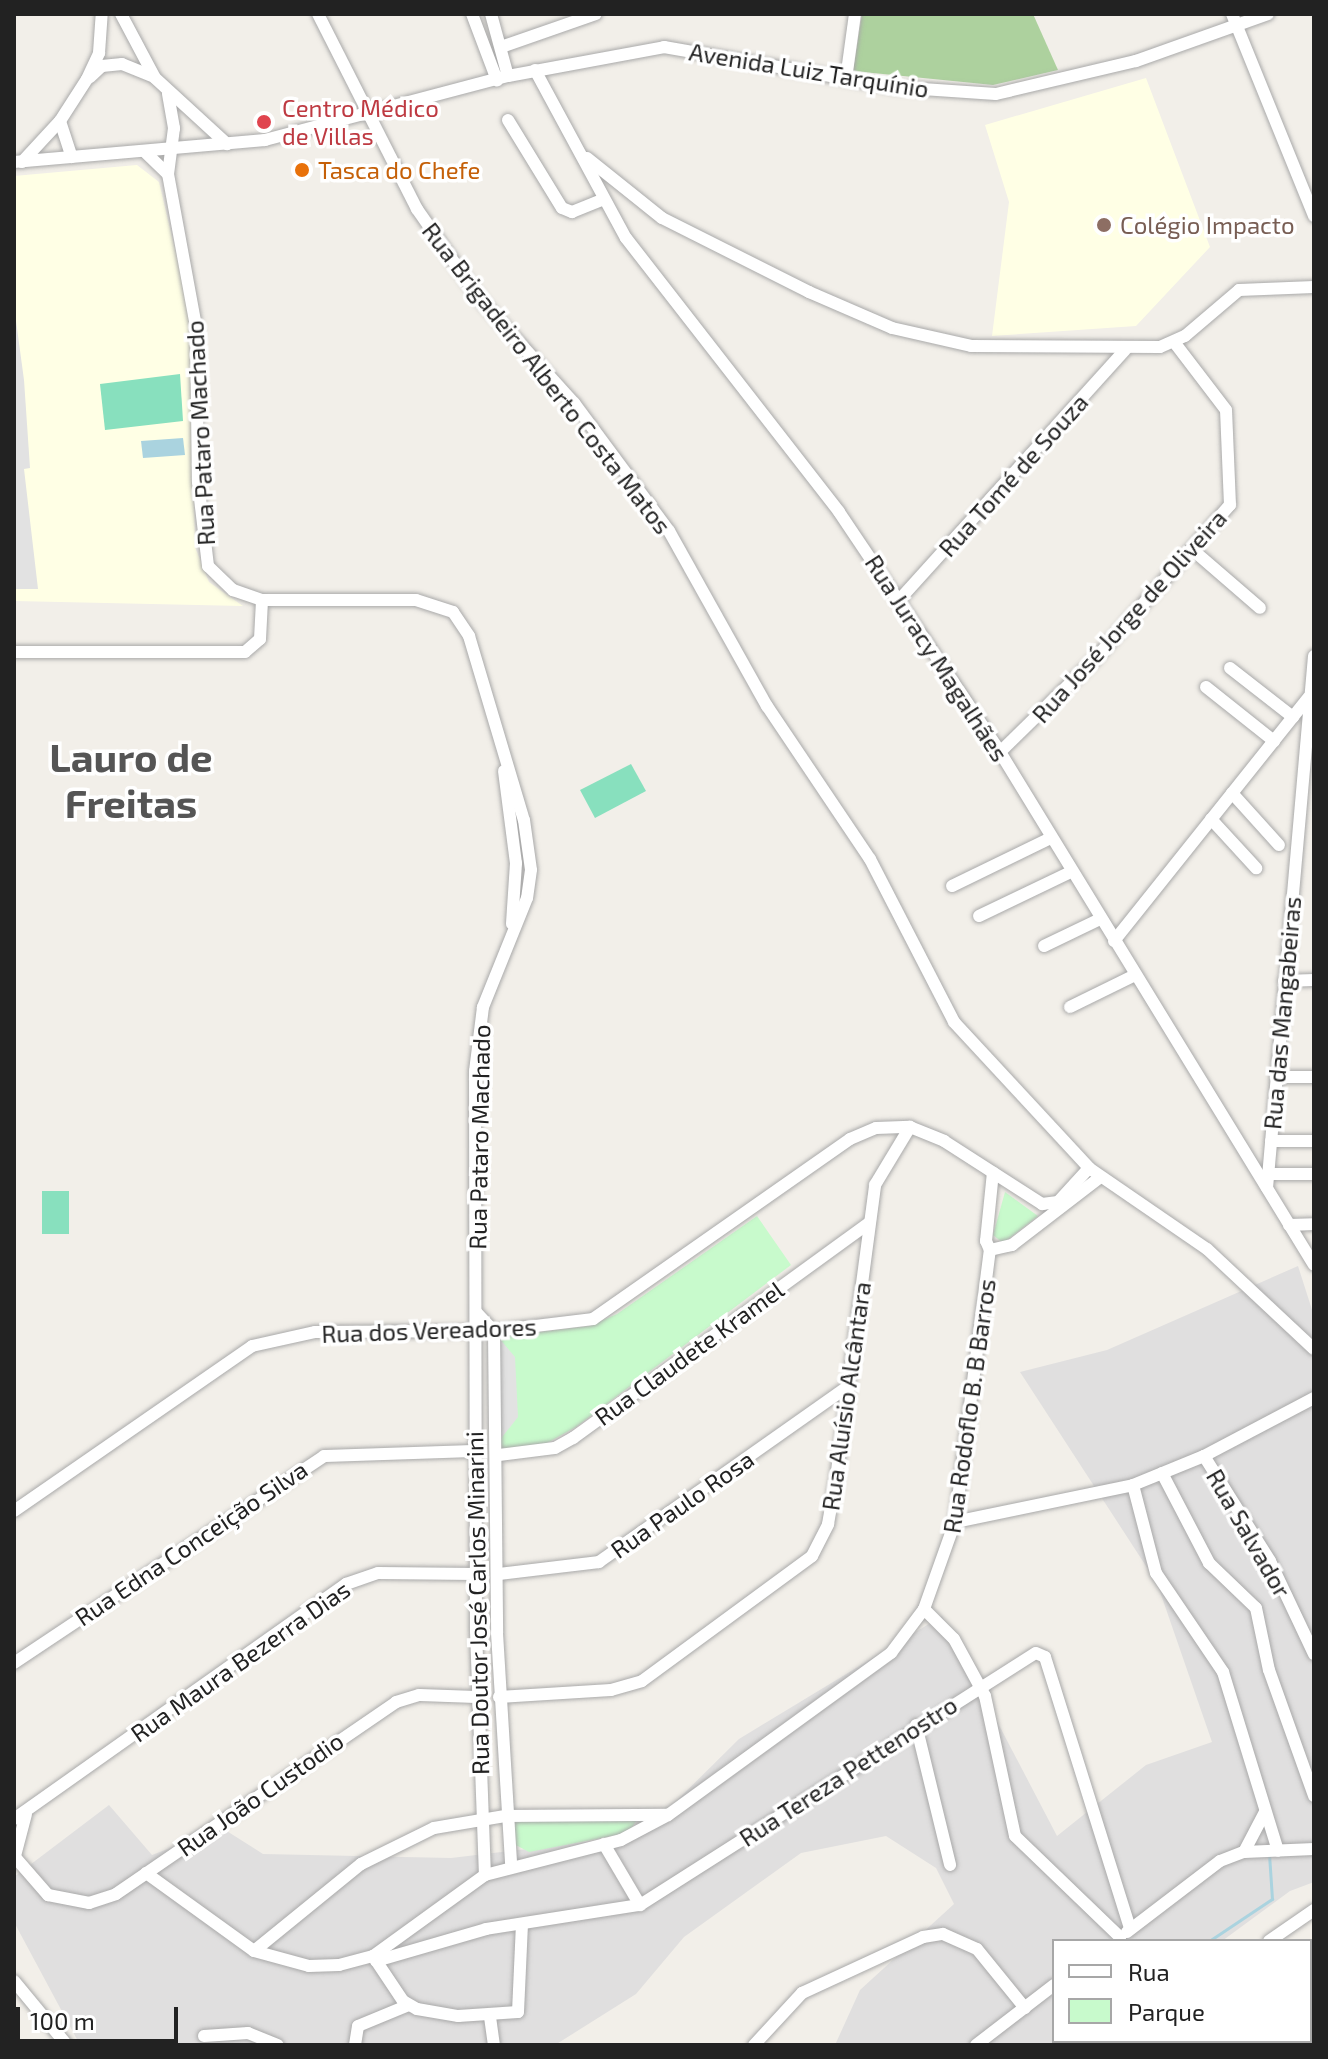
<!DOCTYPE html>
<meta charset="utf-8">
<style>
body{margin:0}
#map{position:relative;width:1328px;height:2059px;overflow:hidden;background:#f2efe9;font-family:"Exo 2",sans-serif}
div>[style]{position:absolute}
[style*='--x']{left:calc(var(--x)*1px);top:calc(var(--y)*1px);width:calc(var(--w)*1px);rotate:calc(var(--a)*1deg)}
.residential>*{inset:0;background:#e0dfdf}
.education>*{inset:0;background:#ffffe5}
.forest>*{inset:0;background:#add19e}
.park>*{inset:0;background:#c8facc}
.pitch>*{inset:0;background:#88e0be}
.parking>*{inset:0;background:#e2e2e2}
.water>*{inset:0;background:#aad3df}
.stream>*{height:3px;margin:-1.5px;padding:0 1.5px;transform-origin:1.5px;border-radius:1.5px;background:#aad3df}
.roads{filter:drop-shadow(0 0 2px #a9a9a9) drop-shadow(0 0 2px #a9a9a9)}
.minor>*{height:12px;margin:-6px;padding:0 6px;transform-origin:6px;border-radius:6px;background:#fff}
.dots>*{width:22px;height:22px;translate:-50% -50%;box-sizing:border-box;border:4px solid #fff;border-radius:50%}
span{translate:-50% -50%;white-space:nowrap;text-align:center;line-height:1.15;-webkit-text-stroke:7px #fff;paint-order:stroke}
.street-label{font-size:24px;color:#222}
.health-label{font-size:24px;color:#be3a42}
.left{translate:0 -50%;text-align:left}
.food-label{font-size:24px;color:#c56008}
.education-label{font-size:24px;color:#785e54}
.town-label{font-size:40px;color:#555;font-weight:700}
.frame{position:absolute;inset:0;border:16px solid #222;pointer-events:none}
.legend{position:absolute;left:1052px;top:1939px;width:260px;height:104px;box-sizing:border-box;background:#fff;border:2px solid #a7a7a7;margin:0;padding:10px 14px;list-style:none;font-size:24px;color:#222}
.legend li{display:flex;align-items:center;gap:16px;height:40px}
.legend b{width:40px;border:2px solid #a7a7a7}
.scale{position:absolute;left:16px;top:2007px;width:162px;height:36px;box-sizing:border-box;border:4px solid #222;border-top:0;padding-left:10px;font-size:24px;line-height:28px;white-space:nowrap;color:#222;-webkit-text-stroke:6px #fff;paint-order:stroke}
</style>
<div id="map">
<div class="residential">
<i style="clip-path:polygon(1298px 1266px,1314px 1316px,1314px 1882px,1290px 1891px,1222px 1941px,1054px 1941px,1054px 2041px,1131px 2045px,835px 2045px,860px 1990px,954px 1904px,936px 1868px,886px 1836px,801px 1853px,684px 1937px,636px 1994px,555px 2045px,80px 2045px,14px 1922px,14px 1877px,109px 1805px,152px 1855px,222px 1828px,263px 1854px,451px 1858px,642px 1835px,739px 1739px,942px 1616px,1057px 1836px,1146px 1765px,1212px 1742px,1157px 1583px,1020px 1372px,1107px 1350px)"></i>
</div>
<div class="education">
<i style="clip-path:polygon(1146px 78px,1210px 247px,1136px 326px,992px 336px,1009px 202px,985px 125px)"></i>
<i style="clip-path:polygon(137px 165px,159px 182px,191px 317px,195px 547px,209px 582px,243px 606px,14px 601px,14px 176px)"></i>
</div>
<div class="forest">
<i style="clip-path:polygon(862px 14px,1033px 14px,1058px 70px,993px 85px,853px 71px)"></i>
</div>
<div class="park">
<i style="clip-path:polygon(1005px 1192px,1038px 1216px,1003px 1243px,993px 1235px)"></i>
<i style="clip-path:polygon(757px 1216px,791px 1265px,576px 1427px,540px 1447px,500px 1457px,498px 1337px,589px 1326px,617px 1314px)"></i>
<i style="clip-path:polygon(637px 1820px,628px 1833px,529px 1852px,512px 1843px,509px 1821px)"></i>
</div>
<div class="pitch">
<i style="clip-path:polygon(180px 374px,183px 421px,105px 430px,100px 384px)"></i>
<i style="clip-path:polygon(631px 764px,646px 791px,595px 818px,580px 790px)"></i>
<i style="clip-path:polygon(42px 1191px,69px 1191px,69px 1234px,42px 1234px)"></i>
</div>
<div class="parking">
<i style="clip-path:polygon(14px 306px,24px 380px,30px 468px,24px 469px,38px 589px,14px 589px)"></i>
<i style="clip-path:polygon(498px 1337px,515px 1357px,518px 1417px,499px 1441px)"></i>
</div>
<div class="water">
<i style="clip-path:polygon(183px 438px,185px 455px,143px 458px,141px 441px)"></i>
</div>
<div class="stream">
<i style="--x:1209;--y:1941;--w:76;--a:-33.7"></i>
<i style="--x:1272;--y:1899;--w:45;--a:-93.8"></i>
<i style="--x:1052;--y:2045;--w:8;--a:-30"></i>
</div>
<div class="roads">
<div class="minor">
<i style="--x:121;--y:14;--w:72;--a:62"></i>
<i style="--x:155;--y:78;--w:98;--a:42.5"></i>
<i style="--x:318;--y:14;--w:219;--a:63.1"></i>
<i style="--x:417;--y:209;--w:108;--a:55.1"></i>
<i style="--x:479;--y:298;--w:142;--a:47.9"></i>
<i style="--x:574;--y:403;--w:159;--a:53.4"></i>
<i style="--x:669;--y:531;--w:201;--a:60.8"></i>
<i style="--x:767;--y:706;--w:184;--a:56.1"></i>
<i style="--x:870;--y:859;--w:183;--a:62.7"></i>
<i style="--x:954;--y:1022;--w:199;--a:47.2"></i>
<i style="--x:1089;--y:1168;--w:143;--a:34.5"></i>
<i style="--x:1207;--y:1249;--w:146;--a:43.1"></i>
<i style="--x:472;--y:14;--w:71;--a:69.3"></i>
<i style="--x:491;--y:14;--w:64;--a:74.7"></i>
<i style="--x:1232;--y:14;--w:218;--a:67.9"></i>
<i style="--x:504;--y:46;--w:97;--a:-19.2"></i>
<i style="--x:535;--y:70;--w:191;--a:61.6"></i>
<i style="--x:626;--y:238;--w:347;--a:52.1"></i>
<i style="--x:839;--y:512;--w:289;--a:56.1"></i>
<i style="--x:1000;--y:752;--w:601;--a:58.53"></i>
<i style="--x:90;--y:77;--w:16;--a:-43"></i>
<i style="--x:102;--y:66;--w:20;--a:-6"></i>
<i style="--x:122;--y:64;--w:32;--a:22"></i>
<i style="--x:846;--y:79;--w:66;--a:-82.1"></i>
<i style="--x:168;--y:94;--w:35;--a:80"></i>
<i style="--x:174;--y:128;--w:46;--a:97.4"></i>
<i style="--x:168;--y:174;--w:155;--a:79.6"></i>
<i style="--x:196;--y:326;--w:156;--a:89.3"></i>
<i style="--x:198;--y:482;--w:85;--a:83.2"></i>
<i style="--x:208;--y:566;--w:35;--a:44"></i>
<i style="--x:233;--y:590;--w:31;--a:19"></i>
<i style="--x:262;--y:600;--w:154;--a:0"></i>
<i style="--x:416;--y:600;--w:39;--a:18"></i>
<i style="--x:453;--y:612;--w:29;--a:56"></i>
<i style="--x:469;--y:636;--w:192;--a:73.4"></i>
<i style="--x:524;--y:820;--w:50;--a:82"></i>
<i style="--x:531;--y:870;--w:28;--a:98"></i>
<i style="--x:527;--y:898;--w:118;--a:112"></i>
<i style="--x:483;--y:1007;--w:64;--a:97.1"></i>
<i style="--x:475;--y:1071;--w:560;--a:89.9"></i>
<i style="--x:476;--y:1631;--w:244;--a:87.9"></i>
<i style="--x:508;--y:120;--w:103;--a:58.5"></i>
<i style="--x:562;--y:208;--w:11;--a:22"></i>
<i style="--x:572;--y:212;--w:32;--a:-22"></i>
<i style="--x:60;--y:121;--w:38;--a:72"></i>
<i style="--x:145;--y:152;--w:32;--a:44"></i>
<i style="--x:587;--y:158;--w:96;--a:38.7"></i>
<i style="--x:662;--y:218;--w:165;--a:26.7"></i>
<i style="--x:809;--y:292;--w:90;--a:23.4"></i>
<i style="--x:892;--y:328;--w:81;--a:12.8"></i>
<i style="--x:971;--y:346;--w:189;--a:0.3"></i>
<i style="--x:1160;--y:347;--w:27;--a:-24"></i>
<i style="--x:1185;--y:336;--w:71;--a:-40.4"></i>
<i style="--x:1239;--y:290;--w:75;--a:-2.3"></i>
<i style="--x:14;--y:162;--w:252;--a:-5"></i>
<i style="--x:265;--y:140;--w:251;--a:-14.8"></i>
<i style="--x:508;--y:76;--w:159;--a:-10.5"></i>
<i style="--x:664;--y:47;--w:232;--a:9.9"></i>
<i style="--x:893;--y:87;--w:103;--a:3.9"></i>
<i style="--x:996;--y:94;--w:144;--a:-13.3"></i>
<i style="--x:1136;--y:61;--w:140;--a:-19.6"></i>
<i style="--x:22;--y:162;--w:56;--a:-47.2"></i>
<i style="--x:60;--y:121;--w:50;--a:-57.3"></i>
<i style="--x:87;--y:79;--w:29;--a:-65"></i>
<i style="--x:99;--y:53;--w:39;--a:-86"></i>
<i style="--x:1194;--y:551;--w:87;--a:40.8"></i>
<i style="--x:900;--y:599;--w:336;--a:-47.9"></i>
<i style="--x:14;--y:652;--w:231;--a:0"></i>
<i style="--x:245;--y:652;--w:20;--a:-41"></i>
<i style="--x:260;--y:639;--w:39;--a:-87"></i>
<i style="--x:1230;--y:668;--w:80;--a:37.9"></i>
<i style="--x:1206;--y:687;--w:87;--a:38.5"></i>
<i style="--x:1000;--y:752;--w:133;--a:-44.4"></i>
<i style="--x:1095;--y:659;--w:205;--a:-48.8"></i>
<i style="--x:1230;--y:505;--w:95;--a:-92.4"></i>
<i style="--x:1226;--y:410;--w:86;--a:-127.4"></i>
<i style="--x:504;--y:771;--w:93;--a:82.6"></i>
<i style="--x:516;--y:863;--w:61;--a:93.8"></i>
<i style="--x:1232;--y:793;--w:70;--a:47.9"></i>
<i style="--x:1211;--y:819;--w:67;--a:47.4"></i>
<i style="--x:952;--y:886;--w:110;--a:-25.9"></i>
<i style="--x:979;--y:916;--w:102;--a:-25.6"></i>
<i style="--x:1114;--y:941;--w:312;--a:-51.4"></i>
<i style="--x:1044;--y:946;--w:62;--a:-25.7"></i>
<i style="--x:1284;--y:981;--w:30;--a:-2"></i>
<i style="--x:1070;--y:1007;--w:72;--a:-26.2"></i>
<i style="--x:1276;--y:1077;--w:38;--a:0"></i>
<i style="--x:1271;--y:1141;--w:43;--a:0"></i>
<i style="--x:1269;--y:1174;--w:45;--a:0"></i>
<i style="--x:1267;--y:1188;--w:534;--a:-84.95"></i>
<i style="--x:1289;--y:1225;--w:25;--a:-2"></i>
<i style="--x:990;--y:1250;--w:23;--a:-13"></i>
<i style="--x:1012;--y:1245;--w:110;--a:-37.6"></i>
<i style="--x:477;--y:1313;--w:25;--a:47"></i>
<i style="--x:494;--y:1331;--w:302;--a:89.4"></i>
<i style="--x:497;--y:1633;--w:232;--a:86.5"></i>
<i style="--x:499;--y:1455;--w:56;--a:-7.1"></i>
<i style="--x:555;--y:1448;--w:21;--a:-29"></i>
<i style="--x:573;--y:1438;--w:366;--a:-36"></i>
<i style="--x:1204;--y:1456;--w:124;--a:57.8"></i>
<i style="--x:1270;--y:1561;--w:103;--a:64.7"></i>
<i style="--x:1162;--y:1473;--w:102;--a:62.4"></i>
<i style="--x:1209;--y:1563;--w:65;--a:43.8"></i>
<i style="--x:1256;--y:1608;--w:63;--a:78.2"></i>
<i style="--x:1269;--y:1670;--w:134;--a:70.3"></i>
<i style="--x:1133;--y:1485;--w:91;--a:75.4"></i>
<i style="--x:1156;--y:1573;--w:120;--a:55.9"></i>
<i style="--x:1223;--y:1672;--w:187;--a:72.9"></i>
<i style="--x:14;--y:1511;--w:290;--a:-34.7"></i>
<i style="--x:252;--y:1346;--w:65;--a:-12.5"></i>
<i style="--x:315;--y:1332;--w:179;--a:-0.3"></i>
<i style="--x:494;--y:1331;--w:100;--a:-6.9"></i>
<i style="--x:593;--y:1319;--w:314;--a:-35"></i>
<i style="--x:850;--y:1139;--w:28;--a:-23"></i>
<i style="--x:876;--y:1128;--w:34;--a:-2"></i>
<i style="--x:910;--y:1127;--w:37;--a:22"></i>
<i style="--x:944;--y:1141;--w:117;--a:32.7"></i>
<i style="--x:1042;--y:1204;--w:16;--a:-7"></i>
<i style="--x:1058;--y:1202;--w:46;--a:-47.6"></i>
<i style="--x:955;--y:1522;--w:182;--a:-11.7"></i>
<i style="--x:1133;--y:1485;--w:77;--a:-22.2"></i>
<i style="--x:1204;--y:1456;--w:124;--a:-27.8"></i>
<i style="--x:499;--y:1574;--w:101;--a:-6.8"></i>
<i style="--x:599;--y:1562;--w:304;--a:-35.2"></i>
<i style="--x:924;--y:1609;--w:42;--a:45"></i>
<i style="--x:954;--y:1639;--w:65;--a:61.5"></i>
<i style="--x:985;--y:1696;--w:143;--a:77.9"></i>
<i style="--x:1015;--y:1836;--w:146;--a:43.9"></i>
<i style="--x:14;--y:1663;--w:373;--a:-33.7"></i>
<i style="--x:324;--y:1456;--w:150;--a:-1.9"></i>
<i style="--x:499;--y:1697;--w:112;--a:-3.6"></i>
<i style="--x:611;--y:1690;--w:32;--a:-16"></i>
<i style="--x:642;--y:1681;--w:211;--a:-36.3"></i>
<i style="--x:812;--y:1556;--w:36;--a:-63"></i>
<i style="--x:828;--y:1524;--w:39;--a:-80"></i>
<i style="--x:835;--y:1486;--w:304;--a:-82.4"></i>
<i style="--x:875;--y:1185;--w:68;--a:-58.9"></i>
<i style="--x:916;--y:1725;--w:144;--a:76.3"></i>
<i style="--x:14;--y:1819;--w:407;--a:-35.3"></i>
<i style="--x:346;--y:1584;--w:34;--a:-19"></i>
<i style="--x:378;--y:1573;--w:98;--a:0.6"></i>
<i style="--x:604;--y:1844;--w:71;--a:59.5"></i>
<i style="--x:1244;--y:1852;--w:45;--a:-62.3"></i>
<i style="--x:14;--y:1856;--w:52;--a:48.9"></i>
<i style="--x:48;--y:1895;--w:42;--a:11"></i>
<i style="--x:89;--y:1903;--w:28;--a:-18"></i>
<i style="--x:116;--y:1894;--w:340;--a:-34.4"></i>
<i style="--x:396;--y:1702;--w:24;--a:-17"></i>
<i style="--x:419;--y:1695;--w:58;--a:2"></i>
<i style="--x:15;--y:1856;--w:43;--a:-75.3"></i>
<i style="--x:146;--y:1873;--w:133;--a:35.8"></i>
<i style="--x:254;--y:1951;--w:57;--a:15.3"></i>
<i style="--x:309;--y:1966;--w:30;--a:-2"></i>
<i style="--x:339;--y:1965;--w:35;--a:-15"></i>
<i style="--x:373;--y:1956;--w:138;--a:-35.9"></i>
<i style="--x:485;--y:1875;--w:140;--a:-14.4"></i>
<i style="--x:621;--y:1840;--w:53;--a:-28"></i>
<i style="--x:1127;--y:1932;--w:117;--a:-37.4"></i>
<i style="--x:1220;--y:1861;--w:26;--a:-21"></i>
<i style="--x:1244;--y:1852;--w:70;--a:-2.5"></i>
<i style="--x:1269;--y:1941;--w:55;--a:-34.6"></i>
<i style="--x:254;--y:1951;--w:138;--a:-39.1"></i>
<i style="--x:361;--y:1864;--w:81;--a:-26.3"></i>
<i style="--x:434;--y:1828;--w:72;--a:-9.6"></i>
<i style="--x:505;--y:1816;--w:163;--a:-0.4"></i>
<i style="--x:668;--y:1815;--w:276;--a:-36"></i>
<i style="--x:891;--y:1653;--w:55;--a:-53.1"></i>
<i style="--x:924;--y:1609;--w:92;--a:-70.4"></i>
<i style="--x:955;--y:1522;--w:274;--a:-82.7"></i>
<i style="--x:990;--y:1250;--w:10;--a:-114"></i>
<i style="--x:986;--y:1241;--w:69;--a:-84.2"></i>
<i style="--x:373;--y:1956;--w:54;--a:56.3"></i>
<i style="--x:403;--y:2001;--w:16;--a:30"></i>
<i style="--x:417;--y:2009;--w:42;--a:9.7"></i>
<i style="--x:458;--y:2016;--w:60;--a:-3.8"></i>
<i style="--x:518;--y:2012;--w:88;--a:-87.4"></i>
<i style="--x:376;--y:1961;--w:115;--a:-16.2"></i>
<i style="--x:486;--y:1929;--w:156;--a:-8.9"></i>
<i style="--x:640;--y:1905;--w:469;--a:-32.5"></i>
<i style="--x:1036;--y:1653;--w:10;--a:24"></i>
<i style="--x:1045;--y:1657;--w:285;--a:72.6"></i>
<i style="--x:14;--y:1981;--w:83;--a:50.4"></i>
<i style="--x:1310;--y:2001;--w:5;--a:-37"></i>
<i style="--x:490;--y:2017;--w:28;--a:82"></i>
<i style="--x:204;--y:2036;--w:44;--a:-3.9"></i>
<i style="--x:248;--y:2033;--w:32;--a:22"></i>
<i style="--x:1294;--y:2041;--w:4;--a:63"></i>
<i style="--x:355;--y:2045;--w:19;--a:-81"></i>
<i style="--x:358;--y:2026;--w:55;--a:-22.4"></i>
<i style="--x:754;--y:2045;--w:71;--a:-47.3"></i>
<i style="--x:802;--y:1993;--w:133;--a:-24.8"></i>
<i style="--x:923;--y:1937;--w:20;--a:-9"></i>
<i style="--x:943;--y:1934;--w:37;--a:24"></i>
<i style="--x:977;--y:1949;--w:76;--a:50.9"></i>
<i style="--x:976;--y:2045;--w:98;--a:-37.6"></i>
<i style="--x:1133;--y:2045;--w:6;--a:-39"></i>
<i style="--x:1261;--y:2045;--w:6;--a:-45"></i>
</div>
</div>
<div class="dots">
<i style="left:264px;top:122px;background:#e0444e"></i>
<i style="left:302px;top:170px;background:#e8710a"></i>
<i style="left:1104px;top:225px;background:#8d6e63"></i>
</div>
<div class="street-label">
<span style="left:809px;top:70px;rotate:9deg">Avenida Luiz Tarquínio</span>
<span style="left:547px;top:378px;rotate:52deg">Rua Brigadeiro Alberto Costa Matos</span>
<span style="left:200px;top:433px;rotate:-93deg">Rua Pataro Machado</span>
<span style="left:1013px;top:475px;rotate:-48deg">Rua Tomé de Souza</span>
<span style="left:1129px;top:616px;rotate:-48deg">Rua José Jorge de Oliveira</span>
<span style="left:937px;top:658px;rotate:57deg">Rua Juracy Magalhães</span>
<span style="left:1282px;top:1013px;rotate:-85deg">Rua das Mangabeiras</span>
<span style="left:479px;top:1137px;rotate:-89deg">Rua Pataro Machado</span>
<span style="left:429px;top:1330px;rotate:-2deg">Rua dos Vereadores</span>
<span style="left:689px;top:1353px;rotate:-36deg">Rua Claudete Kramel</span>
<span style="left:846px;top:1396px;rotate:-82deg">Rua Aluísio Alcântara</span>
<span style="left:969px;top:1406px;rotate:-82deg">Rua Rodoflo B. B Barros</span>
<span style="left:682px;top:1504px;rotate:-35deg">Rua Paulo Rosa</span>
<span style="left:1249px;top:1533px;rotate:60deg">Rua Salvador</span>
<span style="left:191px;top:1543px;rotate:-34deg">Rua Edna Conceição Silva</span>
<span style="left:477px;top:1603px;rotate:-91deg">Rua Doutor José Carlos Minarini</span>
<span style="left:240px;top:1661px;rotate:-35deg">Rua Maura Bezerra Dias</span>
<span style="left:848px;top:1771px;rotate:-33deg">Rua Tereza Pettenostro</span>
<span style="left:260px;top:1794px;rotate:-35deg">Rua João Custodio</span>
</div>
<div class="health-label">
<span class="left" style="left:282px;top:122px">Centro Médico<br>de Villas</span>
</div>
<div class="food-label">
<span class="left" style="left:318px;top:170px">Tasca do Chefe</span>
</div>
<div class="education-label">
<span class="left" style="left:1120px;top:225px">Colégio Impacto</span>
</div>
<div class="town-label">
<span style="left:131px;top:779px">Lauro de<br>Freitas</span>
</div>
<div class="frame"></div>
<ul class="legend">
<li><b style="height:10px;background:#fff"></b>Rua</li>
<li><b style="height:22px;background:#c8facc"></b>Parque</li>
</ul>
<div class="scale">100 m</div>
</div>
